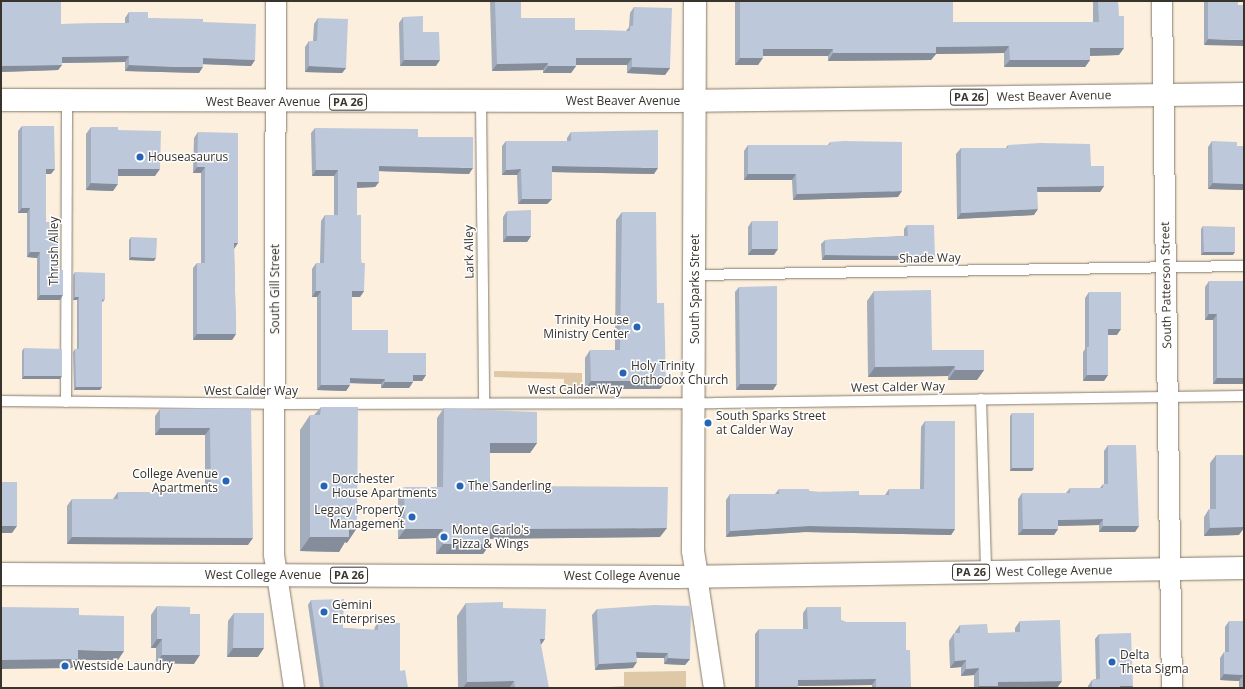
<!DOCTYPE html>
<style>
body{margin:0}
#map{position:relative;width:1245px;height:689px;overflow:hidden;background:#fcefde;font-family:"Open Sans",sans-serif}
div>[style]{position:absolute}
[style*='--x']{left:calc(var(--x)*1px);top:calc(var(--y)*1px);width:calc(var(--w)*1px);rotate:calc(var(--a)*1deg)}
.green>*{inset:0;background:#dec8a8}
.roads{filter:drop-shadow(0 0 1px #867b6b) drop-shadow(0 0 1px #867b6b)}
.service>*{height:10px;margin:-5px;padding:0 5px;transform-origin:5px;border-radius:5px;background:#fff}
.minor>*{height:20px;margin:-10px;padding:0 10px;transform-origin:10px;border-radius:10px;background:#fff}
.tertiary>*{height:22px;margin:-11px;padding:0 11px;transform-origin:11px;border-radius:11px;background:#fff}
.primary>*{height:22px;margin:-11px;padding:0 11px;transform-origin:11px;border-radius:11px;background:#fff}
.wall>*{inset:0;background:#a3adbb}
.shaded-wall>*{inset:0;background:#848d99}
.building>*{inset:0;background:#bdc9da}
.dots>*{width:11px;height:11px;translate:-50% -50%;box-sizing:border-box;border:2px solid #fefefe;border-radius:50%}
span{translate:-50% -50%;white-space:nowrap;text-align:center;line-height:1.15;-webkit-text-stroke:3px #fefefe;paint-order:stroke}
.shield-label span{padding:1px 3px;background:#fefefe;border:1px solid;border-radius:3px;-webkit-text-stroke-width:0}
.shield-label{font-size:11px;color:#38332c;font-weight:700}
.street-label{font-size:12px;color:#38332c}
.poi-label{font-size:12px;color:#38332c}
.left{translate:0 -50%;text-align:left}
.right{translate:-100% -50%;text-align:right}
.frame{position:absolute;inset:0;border:2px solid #38332c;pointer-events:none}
</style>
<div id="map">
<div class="green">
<i style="clip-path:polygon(494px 371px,582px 373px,582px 392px,564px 391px,564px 379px,494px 377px)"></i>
<i style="clip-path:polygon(686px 671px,686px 688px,594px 688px,624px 686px,624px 672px)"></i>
</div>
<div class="roads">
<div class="service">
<i style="--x:481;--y:101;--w:301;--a:89.4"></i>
<i style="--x:694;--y:275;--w:550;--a:-0.94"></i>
<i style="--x:981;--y:399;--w:173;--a:88.3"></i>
<i style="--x:1;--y:401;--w:273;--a:0.6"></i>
<i style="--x:274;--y:404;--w:441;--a:-0.1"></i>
<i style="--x:715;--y:403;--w:529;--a:-0.76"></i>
<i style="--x:66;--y:402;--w:302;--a:-89.8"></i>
</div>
<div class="minor">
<i style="--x:276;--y:1;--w:554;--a:90.21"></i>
<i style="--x:274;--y:555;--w:134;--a:81.4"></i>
<i style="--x:1162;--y:1;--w:687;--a:89.17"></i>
<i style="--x:697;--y:576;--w:113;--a:81.4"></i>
</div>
<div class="tertiary">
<i style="--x:695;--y:1;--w:550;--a:90.21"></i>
<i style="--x:693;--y:551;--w:25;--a:81"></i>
</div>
<div class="primary">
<i style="--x:1;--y:100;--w:674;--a:0.09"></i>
<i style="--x:675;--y:101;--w:569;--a:-0.7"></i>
<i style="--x:1;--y:574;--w:678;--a:0.25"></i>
<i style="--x:679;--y:577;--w:565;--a:-0.91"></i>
</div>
</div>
<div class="wall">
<i style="clip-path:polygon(1px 1px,61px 24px,125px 23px,125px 18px,129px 12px,148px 18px,203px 22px,255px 60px,251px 66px,203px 64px,199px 73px,125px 71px,125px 62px,62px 63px,62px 65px,58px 70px,1px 72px)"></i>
<i style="clip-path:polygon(490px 1px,521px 1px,521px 18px,575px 30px,626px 31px,629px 27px,630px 13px,634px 7px,670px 68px,665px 75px,627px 73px,627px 65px,576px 65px,576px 66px,571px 73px,543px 73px,543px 70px,492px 71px)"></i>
<i style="clip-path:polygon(735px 1px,985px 1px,953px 2px,953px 22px,1093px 22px,1093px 1px,1118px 1px,1119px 55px,1090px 56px,1090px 60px,1085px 67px,1004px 67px,1004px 53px,936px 54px,931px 60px,828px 61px,828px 56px,763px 56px,758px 65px,735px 65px)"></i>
<i style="clip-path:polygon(1204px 1px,1238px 1px,1238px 5px,1204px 45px)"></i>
<i style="clip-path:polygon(403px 17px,436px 66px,400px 66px,399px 23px)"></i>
<i style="clip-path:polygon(318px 18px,346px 68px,342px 73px,305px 72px,305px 47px,309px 41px,313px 41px,314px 24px)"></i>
<i style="clip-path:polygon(22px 126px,51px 174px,46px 174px,46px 222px,58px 270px,60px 300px,37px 300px,37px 258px,27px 257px,27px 213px,18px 213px,18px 131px)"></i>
<i style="clip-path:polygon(91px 127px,118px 130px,155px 176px,118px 176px,113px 191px,86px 190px,86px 134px)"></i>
<i style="clip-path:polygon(315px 128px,418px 137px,469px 174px,379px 171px,379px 182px,375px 187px,357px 188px,357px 215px,364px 291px,360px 297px,352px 297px,352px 330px,388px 353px,426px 375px,422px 381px,413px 381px,413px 382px,409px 388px,381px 388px,381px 384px,350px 383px,350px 385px,346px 391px,317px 390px,317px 297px,312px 297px,312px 269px,316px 263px,320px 263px,321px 221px,325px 215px,334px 215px,334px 176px,312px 176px,311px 133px)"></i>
<i style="clip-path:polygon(198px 132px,238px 243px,234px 248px,236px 334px,232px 340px,193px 340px,193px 268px,197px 263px,201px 263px,201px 173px,193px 173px,194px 138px)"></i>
<i style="clip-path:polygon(571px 132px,654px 174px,552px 172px,552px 199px,547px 204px,518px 204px,517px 175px,502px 175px,502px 146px,506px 141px,567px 141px,567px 138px)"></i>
<i style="clip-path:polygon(1212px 141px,1237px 146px,1244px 146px,1244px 190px,1208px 189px,1208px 147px)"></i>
<i style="clip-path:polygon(830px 142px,898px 197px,793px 200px,792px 180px,744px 180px,744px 151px,748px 145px,828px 145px)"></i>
<i style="clip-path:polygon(1008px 145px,1091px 166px,1104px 186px,1100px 192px,1037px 192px,1034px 215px,957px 219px,956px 154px,961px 148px,1006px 148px)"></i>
<i style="clip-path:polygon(507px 211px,531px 236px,527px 242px,503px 242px,503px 217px)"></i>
<i style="clip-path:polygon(622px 212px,666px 381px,660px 389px,585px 389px,585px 358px,590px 350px,615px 350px,616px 220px)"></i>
<i style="clip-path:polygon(752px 221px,774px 255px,748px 255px,748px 227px)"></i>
<i style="clip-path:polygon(907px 225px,935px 258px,932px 263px,905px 263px,905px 260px,822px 260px,821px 244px,825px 240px,904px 236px,904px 229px)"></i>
<i style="clip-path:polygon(1203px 226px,1233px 255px,1201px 255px,1201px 229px)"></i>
<i style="clip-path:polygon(131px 237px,154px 261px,129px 260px,129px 240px)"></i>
<i style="clip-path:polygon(75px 272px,105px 299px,103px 302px,102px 302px,102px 387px,100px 390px,74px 390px,73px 352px,75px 349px,77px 349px,77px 300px,73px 300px,73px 275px)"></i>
<i style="clip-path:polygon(1209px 281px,1244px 281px,1244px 384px,1213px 384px,1213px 320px,1205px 320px,1205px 287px)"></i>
<i style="clip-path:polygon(739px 287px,773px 390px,736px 390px,735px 292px)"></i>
<i style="clip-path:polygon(874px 291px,932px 350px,984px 370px,977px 380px,948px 380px,948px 376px,868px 377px,867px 301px)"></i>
<i style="clip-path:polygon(1089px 292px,1117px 335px,1108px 335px,1108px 375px,1104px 381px,1083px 381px,1083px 352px,1085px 349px,1085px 298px)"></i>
<i style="clip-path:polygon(24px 348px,60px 379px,22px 379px,22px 351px)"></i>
<i style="clip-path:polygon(321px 407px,347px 543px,345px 542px,339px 552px,300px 551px,300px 430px,310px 415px,314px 415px)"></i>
<i style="clip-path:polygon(251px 408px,248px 545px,67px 544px,67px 506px,72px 499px,113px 499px,118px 492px,205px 493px,205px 435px,155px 435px,155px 416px,160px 409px)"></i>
<i style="clip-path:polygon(444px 408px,537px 443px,530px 453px,490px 453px,490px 483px,522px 486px,660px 537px,490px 538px,490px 544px,483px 554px,436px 554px,436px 538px,398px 539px,398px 496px,404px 487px,437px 487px,437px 418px)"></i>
<i style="clip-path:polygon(1012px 413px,1032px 471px,1010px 471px,1010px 416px)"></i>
<i style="clip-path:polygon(925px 421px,955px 529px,951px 535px,805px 532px,726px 537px,726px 500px,730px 494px,775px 494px,779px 489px,859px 495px,885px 495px,889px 489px,920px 489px,921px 427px)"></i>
<i style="clip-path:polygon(1108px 445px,1139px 526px,1135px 532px,1099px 532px,1099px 525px,1058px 526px,1058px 529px,1054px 535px,1018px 535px,1018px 499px,1022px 493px,1066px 493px,1070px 488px,1100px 488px,1103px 484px,1104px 484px,1104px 451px)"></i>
<i style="clip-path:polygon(1216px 455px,1239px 535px,1204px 536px,1204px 517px,1209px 509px,1210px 509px,1210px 463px)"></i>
<i style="clip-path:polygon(311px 600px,343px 628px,374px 630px,375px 627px,378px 622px,408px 688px,320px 688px,308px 605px)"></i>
<i style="clip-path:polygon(466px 603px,503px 608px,549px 688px,458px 688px,457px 616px)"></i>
<i style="clip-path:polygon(157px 606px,190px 614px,194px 664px,156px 663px,156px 648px,151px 648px,151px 615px)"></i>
<i style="clip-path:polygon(807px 607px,841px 620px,906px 650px,911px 688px,872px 688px,872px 685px,798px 686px,798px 688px,755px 688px,755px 634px,759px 629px,803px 629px,803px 613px)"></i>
<i style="clip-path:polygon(597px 609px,690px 659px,685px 665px,664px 664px,664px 658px,636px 658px,633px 668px,595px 670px,592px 615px)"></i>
<i style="clip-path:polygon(234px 613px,258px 657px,227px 657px,228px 621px)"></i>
<i style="clip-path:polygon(1020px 621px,1057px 688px,974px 688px,974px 675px,961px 676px,961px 667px,950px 668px,949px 641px,954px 633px,955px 633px,955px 632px,960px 625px,988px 633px,1015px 633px,1015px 628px)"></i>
<i style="clip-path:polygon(1229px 621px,1244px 621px,1244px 688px,1239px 688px,1239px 681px,1220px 680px,1220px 658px,1224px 652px,1225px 652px,1225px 627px)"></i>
<i style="clip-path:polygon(1099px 634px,1132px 688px,1088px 688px,1088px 686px,1092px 680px,1096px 679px,1095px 639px)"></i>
</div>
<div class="shaded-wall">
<i style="clip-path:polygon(948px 1px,985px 1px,948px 2px)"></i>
<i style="clip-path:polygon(1208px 39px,1244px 40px,1244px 46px,1204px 45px)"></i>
<i style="clip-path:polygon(1009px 46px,1004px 53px,936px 54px,931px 60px,828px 61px,833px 53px,936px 47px)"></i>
<i style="clip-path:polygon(1090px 48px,1124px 48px,1119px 55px,1085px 56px)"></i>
<i style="clip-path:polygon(763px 49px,833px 49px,828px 56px,758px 56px)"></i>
<i style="clip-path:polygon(129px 56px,125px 62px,58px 63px,62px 57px)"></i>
<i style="clip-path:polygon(203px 58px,255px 60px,251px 66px,199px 64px)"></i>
<i style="clip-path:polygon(576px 58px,632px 58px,627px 65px,571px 65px)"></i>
<i style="clip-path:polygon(740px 58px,763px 58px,758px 65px,735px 65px)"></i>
<i style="clip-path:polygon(404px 60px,440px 60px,436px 66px,400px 66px)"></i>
<i style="clip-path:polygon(1010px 60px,1090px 60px,1085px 67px,1004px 67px)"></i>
<i style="clip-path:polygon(548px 63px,543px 70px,492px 71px,497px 64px)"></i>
<i style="clip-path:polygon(62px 65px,58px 70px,1px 72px,1px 66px)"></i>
<i style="clip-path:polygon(129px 65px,203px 67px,199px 73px,125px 71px)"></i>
<i style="clip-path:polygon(309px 66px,346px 68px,342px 73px,305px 72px)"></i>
<i style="clip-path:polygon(548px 66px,576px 66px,571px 73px,543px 73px)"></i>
<i style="clip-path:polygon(632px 67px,670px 68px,665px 75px,627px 73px)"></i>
<i style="clip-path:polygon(379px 166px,473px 168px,469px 174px,375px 171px)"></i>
<i style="clip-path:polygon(552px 166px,658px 168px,654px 174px,548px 172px)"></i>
<i style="clip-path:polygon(197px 167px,205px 167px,201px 173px,193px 173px)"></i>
<i style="clip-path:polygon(46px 169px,55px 169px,51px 174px,43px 174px)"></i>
<i style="clip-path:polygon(118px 169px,160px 169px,155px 176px,113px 176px)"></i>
<i style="clip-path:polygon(521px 169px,517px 175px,502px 175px,506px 170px)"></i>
<i style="clip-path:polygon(316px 170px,338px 170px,334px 176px,312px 176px)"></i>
<i style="clip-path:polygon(748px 174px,796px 174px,792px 180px,744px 180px)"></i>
<i style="clip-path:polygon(357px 182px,379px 182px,375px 187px,353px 188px)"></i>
<i style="clip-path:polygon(91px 183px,118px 184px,113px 191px,86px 190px)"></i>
<i style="clip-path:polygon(1213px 183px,1244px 184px,1244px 190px,1208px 189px)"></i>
<i style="clip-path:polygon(1104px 186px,1100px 192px,1033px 192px,1037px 187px)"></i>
<i style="clip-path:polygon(902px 191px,898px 197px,793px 200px,797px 194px)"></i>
<i style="clip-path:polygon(522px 199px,552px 199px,547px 204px,518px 204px)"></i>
<i style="clip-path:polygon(22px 208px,30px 208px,27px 213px,18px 213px)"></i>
<i style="clip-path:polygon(1038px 209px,1034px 215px,957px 219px,961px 213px)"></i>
<i style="clip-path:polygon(507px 236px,531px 236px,527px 242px,503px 242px)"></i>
<i style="clip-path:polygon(234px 243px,238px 243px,234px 249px)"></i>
<i style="clip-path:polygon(752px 249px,778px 249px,774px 255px,748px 255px)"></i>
<i style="clip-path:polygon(30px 252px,40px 252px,37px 258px,27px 257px)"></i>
<i style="clip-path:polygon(1204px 252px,1235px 252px,1233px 255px,1201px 255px)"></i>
<i style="clip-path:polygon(825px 255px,908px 256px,905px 260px,822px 260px)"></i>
<i style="clip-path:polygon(131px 257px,156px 258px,154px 261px,129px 260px)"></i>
<i style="clip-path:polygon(935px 258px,932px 263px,905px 263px,908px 259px)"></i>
<i style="clip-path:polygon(316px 291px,321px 291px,317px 297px,312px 297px)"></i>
<i style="clip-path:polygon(352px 291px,364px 291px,360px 297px,348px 297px)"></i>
<i style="clip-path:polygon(40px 295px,63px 295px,60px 300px,37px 300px)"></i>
<i style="clip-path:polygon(75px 297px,79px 297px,77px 300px,73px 300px)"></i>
<i style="clip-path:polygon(1209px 314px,1217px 314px,1213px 320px,1205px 320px)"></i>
<i style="clip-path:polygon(1108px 329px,1121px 329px,1117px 335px,1103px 335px)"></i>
<i style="clip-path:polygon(197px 334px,236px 334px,232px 340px,193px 340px)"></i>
<i style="clip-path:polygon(955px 366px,948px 376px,868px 377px,875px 367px)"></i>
<i style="clip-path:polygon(955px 370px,984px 370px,977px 380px,948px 380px)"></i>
<i style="clip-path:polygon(413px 375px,426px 375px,422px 381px,409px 381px)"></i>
<i style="clip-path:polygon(1087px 375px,1108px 375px,1104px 381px,1083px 381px)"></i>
<i style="clip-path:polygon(24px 376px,62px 376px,60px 379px,22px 379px)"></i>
<i style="clip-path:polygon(350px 378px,385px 379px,381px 384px,346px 383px)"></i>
<i style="clip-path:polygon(1217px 378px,1244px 378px,1244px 384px,1213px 384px)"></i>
<i style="clip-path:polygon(591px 381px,666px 381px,660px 389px,585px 389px)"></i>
<i style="clip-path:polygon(385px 382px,413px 382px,409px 388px,381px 388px)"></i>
<i style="clip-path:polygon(740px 384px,777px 384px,773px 390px,736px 390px)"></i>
<i style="clip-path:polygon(321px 385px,350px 385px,346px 391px,317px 390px)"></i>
<i style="clip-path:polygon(76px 387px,102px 387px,100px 390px,74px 390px)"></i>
<i style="clip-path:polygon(160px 428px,210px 428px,205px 435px,155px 435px)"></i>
<i style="clip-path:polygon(490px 443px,537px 443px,530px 453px,484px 453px)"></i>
<i style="clip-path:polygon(1012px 468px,1034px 468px,1032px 471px,1010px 471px)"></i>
<i style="clip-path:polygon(1103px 519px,1099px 525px,1054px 526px,1058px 520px)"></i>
<i style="clip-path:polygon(1244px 521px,1244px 528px,1239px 535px,1204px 536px,1210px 528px)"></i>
<i style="clip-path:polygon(1px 526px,17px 526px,12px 533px,1px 533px)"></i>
<i style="clip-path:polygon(809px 526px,955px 529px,951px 535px,805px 532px,726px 537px,730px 531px)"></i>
<i style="clip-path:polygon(1103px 526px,1139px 526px,1135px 532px,1099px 532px)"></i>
<i style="clip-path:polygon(349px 528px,357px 528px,347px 543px,345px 542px,339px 552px,300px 551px,310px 537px)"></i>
<i style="clip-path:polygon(667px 528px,660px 537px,483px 539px,490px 529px)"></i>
<i style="clip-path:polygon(405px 529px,443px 529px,436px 538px,398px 539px)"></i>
<i style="clip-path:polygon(1023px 529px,1058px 529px,1054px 535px,1018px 535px)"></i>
<i style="clip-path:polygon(72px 537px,253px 538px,248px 545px,67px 544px)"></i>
<i style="clip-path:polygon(443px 544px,490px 544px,483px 554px,436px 554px)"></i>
<i style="clip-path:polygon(157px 639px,162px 639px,156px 648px,151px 648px)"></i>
<i style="clip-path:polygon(540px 639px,545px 639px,536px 652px)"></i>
<i style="clip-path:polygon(233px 648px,264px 648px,258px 657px,227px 657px)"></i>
<i style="clip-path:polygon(78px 650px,124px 651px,118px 660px,78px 660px,72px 668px,1px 669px,1px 660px)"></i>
<i style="clip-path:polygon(636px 652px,668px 653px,664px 658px,632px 658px)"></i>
<i style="clip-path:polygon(162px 655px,200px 655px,194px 664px,156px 663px)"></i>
<i style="clip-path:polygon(668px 658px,690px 659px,685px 665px,664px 664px)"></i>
<i style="clip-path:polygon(966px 660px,961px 667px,950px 668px,955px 661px)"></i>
<i style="clip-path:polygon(637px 662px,633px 668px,595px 670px,599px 664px)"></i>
<i style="clip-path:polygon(979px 668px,974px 675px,961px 676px,966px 669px)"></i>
<i style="clip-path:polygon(1224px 674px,1243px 675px,1239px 681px,1220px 680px)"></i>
<i style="clip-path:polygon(876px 679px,872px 685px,794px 686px,798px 680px)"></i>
<i style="clip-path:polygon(514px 681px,509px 688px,463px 688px,467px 682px)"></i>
<i style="clip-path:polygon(1062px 681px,1057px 688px,978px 688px,979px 686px,998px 682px)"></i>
<i style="clip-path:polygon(1120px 686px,1133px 686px,1132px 688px,1119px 688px)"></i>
</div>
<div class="building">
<i style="clip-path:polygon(1px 1px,61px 1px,61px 24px,129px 23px,129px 12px,148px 12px,148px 18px,203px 19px,203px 22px,256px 24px,255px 60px,203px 58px,203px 67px,173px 67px,129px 65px,129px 56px,62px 57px,62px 65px,1px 66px)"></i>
<i style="clip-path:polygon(495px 1px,521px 1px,521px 18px,575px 18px,575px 30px,630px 31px,630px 26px,633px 26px,634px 7px,672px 8px,670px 68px,632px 67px,632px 58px,576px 58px,576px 66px,548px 66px,548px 63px,497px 64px)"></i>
<i style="clip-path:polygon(740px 1px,953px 1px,953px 22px,1099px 22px,1098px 1px,1118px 1px,1119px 16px,1124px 16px,1124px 48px,1090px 48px,1090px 60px,1010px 60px,1009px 46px,936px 47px,936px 53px,833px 53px,833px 49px,763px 49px,763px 58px,740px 58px)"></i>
<i style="clip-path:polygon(1208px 1px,1238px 1px,1238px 5px,1244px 5px,1244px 40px,1208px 39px)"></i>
<i style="clip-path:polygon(423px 16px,423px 32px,439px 32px,440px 60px,404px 60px,403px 17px)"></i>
<i style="clip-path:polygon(318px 18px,348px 19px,346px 68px,309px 66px,309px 41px,317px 41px)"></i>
<i style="clip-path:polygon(22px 126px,54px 126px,55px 169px,46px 169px,46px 222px,58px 222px,58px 270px,63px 270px,63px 295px,40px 295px,40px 252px,30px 252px,30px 208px,22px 208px)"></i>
<i style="clip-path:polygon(91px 127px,118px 127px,118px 130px,161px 131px,160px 169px,118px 169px,118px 184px,91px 183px)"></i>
<i style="clip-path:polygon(315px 128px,418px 129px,418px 137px,473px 137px,473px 168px,379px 166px,379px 182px,357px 182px,357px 215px,361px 215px,361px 263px,365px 263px,364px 291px,352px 291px,352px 330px,388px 330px,388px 353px,426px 353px,426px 375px,413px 375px,413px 382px,385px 382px,385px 379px,350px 378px,350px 385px,321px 385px,321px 291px,316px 291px,316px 263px,324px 263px,325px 215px,338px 215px,338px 170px,316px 170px)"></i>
<i style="clip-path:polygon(658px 130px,658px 168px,552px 166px,552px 199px,522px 199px,521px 169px,506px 170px,506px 141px,571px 141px,571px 132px)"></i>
<i style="clip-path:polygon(198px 132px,238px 133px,238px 243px,234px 243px,236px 334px,197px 334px,197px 263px,205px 263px,205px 167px,197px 167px)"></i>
<i style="clip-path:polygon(844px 141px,902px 142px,902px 191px,797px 194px,796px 174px,748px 174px,748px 145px,830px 145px,830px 142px)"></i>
<i style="clip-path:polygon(1212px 141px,1237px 142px,1237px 146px,1244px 146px,1244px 184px,1213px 183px)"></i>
<i style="clip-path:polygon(1040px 143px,1090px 144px,1091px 166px,1104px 166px,1104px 186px,1037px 187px,1038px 209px,961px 213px,961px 148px,1008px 148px,1008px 145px)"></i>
<i style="clip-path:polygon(531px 210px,531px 236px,507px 236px,507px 211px)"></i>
<i style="clip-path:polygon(622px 212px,656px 212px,657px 303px,664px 303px,666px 381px,591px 381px,590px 350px,620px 350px)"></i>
<i style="clip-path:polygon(752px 221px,778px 221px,778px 249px,752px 249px)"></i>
<i style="clip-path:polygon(907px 225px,934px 225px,935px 258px,908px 259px,908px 256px,825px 255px,825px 240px,908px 236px)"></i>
<i style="clip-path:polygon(1203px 226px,1235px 227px,1235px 252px,1204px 252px)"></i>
<i style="clip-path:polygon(131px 237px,157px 238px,156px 258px,131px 257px)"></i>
<i style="clip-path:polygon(75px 272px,105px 273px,105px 299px,102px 299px,102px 387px,76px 387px,75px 349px,79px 349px,79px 297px,75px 297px)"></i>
<i style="clip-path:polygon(1209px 281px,1244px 281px,1244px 378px,1217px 378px,1217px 314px,1209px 314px)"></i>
<i style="clip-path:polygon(777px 286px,777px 384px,740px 384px,739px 287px)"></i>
<i style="clip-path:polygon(931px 290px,932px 350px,984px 350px,984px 370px,955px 370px,955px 366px,875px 367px,874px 291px)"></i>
<i style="clip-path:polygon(1089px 292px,1121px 292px,1121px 329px,1108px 329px,1108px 375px,1087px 375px,1087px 347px,1089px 347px)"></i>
<i style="clip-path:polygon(24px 348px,62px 349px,62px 376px,24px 376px)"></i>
<i style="clip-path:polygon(321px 407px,358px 407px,357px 528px,349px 528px,349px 537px,310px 537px,310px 415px,320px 415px)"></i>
<i style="clip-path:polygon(251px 408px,253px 538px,72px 537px,72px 499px,118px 499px,118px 492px,211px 493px,210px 428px,160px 428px,160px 409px)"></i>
<i style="clip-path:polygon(444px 408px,537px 412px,537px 443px,490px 443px,490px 483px,522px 483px,522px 486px,668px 487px,667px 528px,490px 529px,490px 544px,443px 544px,443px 529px,405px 529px,404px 487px,443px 487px)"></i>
<i style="clip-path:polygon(1012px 413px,1034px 413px,1034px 468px,1012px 468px)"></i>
<i style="clip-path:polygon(925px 421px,955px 421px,955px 529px,809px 526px,730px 531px,730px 494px,779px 494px,779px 489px,809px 489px,809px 492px,859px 491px,859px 495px,889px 495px,889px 489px,924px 489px)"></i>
<i style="clip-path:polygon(1108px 445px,1136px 445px,1139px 526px,1103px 526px,1103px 519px,1058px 520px,1058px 529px,1023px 529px,1022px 493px,1070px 493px,1070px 488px,1103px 488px,1103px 484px,1108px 484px)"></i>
<i style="clip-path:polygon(1216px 455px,1244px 455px,1244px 527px,1210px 528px,1209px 509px,1216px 509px)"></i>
<i style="clip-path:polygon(1px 482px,17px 482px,17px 526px,1px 526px)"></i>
<i style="clip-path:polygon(344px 599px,343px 628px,378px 630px,378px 622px,400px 623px,400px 671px,405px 670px,408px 688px,324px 688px,311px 600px)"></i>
<i style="clip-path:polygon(503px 602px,503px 608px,546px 609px,545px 639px,540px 639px,549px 688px,515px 688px,514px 681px,467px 682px,466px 603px)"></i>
<i style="clip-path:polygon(654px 605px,691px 606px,690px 659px,668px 658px,668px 653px,636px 652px,637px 662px,599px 664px,597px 609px)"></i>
<i style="clip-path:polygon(157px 606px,190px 607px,190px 614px,200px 614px,200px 655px,162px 655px,162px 639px,157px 639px)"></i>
<i style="clip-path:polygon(1px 607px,79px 608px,79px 615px,124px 616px,124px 651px,78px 650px,78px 659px,1px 660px)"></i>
<i style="clip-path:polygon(807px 607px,841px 607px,841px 620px,846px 622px,906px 622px,906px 650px,910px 650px,911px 688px,876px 688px,876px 679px,798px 680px,798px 688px,759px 688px,759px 629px,808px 629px)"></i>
<i style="clip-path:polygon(234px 613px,264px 613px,264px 648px,233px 648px)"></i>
<i style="clip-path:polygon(1060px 620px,1062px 681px,998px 682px,998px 686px,979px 686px,979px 668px,966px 669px,966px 660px,955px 661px,954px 633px,960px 633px,960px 625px,987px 624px,988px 633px,1020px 632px,1020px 621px)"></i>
<i style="clip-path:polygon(1229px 621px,1244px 621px,1244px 688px,1243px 688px,1243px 675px,1224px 674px,1224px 652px,1229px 652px)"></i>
<i style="clip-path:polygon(1131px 633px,1133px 686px,1120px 686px,1120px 688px,1092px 688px,1092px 680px,1100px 679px,1099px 634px)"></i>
</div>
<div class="dots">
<i style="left:140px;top:157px;background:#2564b6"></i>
<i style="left:637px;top:327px;background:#2564b6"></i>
<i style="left:623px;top:373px;background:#2564b6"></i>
<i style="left:708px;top:423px;background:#2564b6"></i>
<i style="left:226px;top:481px;background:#2564b6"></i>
<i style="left:324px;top:486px;background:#2564b6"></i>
<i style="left:460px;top:486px;background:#2564b6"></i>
<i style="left:412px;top:517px;background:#2564b6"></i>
<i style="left:444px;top:537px;background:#2564b6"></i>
<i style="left:324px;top:612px;background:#2564b6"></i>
<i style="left:1112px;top:662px;background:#2564b6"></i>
<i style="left:65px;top:666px;background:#2564b6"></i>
</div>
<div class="shield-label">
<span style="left:969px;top:97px">PA 26</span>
<span style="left:348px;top:102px">PA 26</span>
<span style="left:971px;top:572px">PA 26</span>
<span style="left:349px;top:575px">PA 26</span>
</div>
<div class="street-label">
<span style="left:1054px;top:96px;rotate:-1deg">West Beaver Avenue</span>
<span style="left:623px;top:101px">West Beaver Avenue</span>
<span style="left:263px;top:102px">West Beaver Avenue</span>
<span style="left:54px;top:251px;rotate:-90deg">Thrush Alley</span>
<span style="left:469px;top:252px;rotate:-91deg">Lark Alley</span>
<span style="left:930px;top:258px;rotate:-1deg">Shade Way</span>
<span style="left:1166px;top:285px;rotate:-91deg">South Patterson Street</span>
<span style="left:275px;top:289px;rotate:-90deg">South Gill Street</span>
<span style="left:695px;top:289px;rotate:-90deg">South Sparks Street</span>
<span style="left:898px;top:387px;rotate:-1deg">West Calder Way</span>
<span style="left:575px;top:390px">West Calder Way</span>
<span style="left:251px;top:391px">West Calder Way</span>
<span style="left:1054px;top:571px;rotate:-1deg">West College Avenue</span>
<span style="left:263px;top:575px">West College Avenue</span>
<span style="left:622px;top:576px">West College Avenue</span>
</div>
<div class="poi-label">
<span class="left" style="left:148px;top:157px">Houseasaurus</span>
<span class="right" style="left:629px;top:327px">Trinity House<br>Ministry Center</span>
<span class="left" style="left:631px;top:373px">Holy Trinity<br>Orthodox Church</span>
<span class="left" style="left:716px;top:423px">South Sparks Street<br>at Calder Way</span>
<span class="right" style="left:218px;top:481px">College Avenue<br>Apartments</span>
<span class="left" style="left:332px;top:486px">Dorchester<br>House Apartments</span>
<span class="left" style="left:468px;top:486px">The Sanderling</span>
<span class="right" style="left:404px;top:517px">Legacy Property<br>Management</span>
<span class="left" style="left:452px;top:537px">Monte Carlo's<br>Pizza &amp; Wings</span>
<span class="left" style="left:332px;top:612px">Gemini<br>Enterprises</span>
<span class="left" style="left:1120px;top:662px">Delta<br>Theta Sigma</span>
<span class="left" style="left:73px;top:666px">Westside Laundry</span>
</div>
<div class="frame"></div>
</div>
